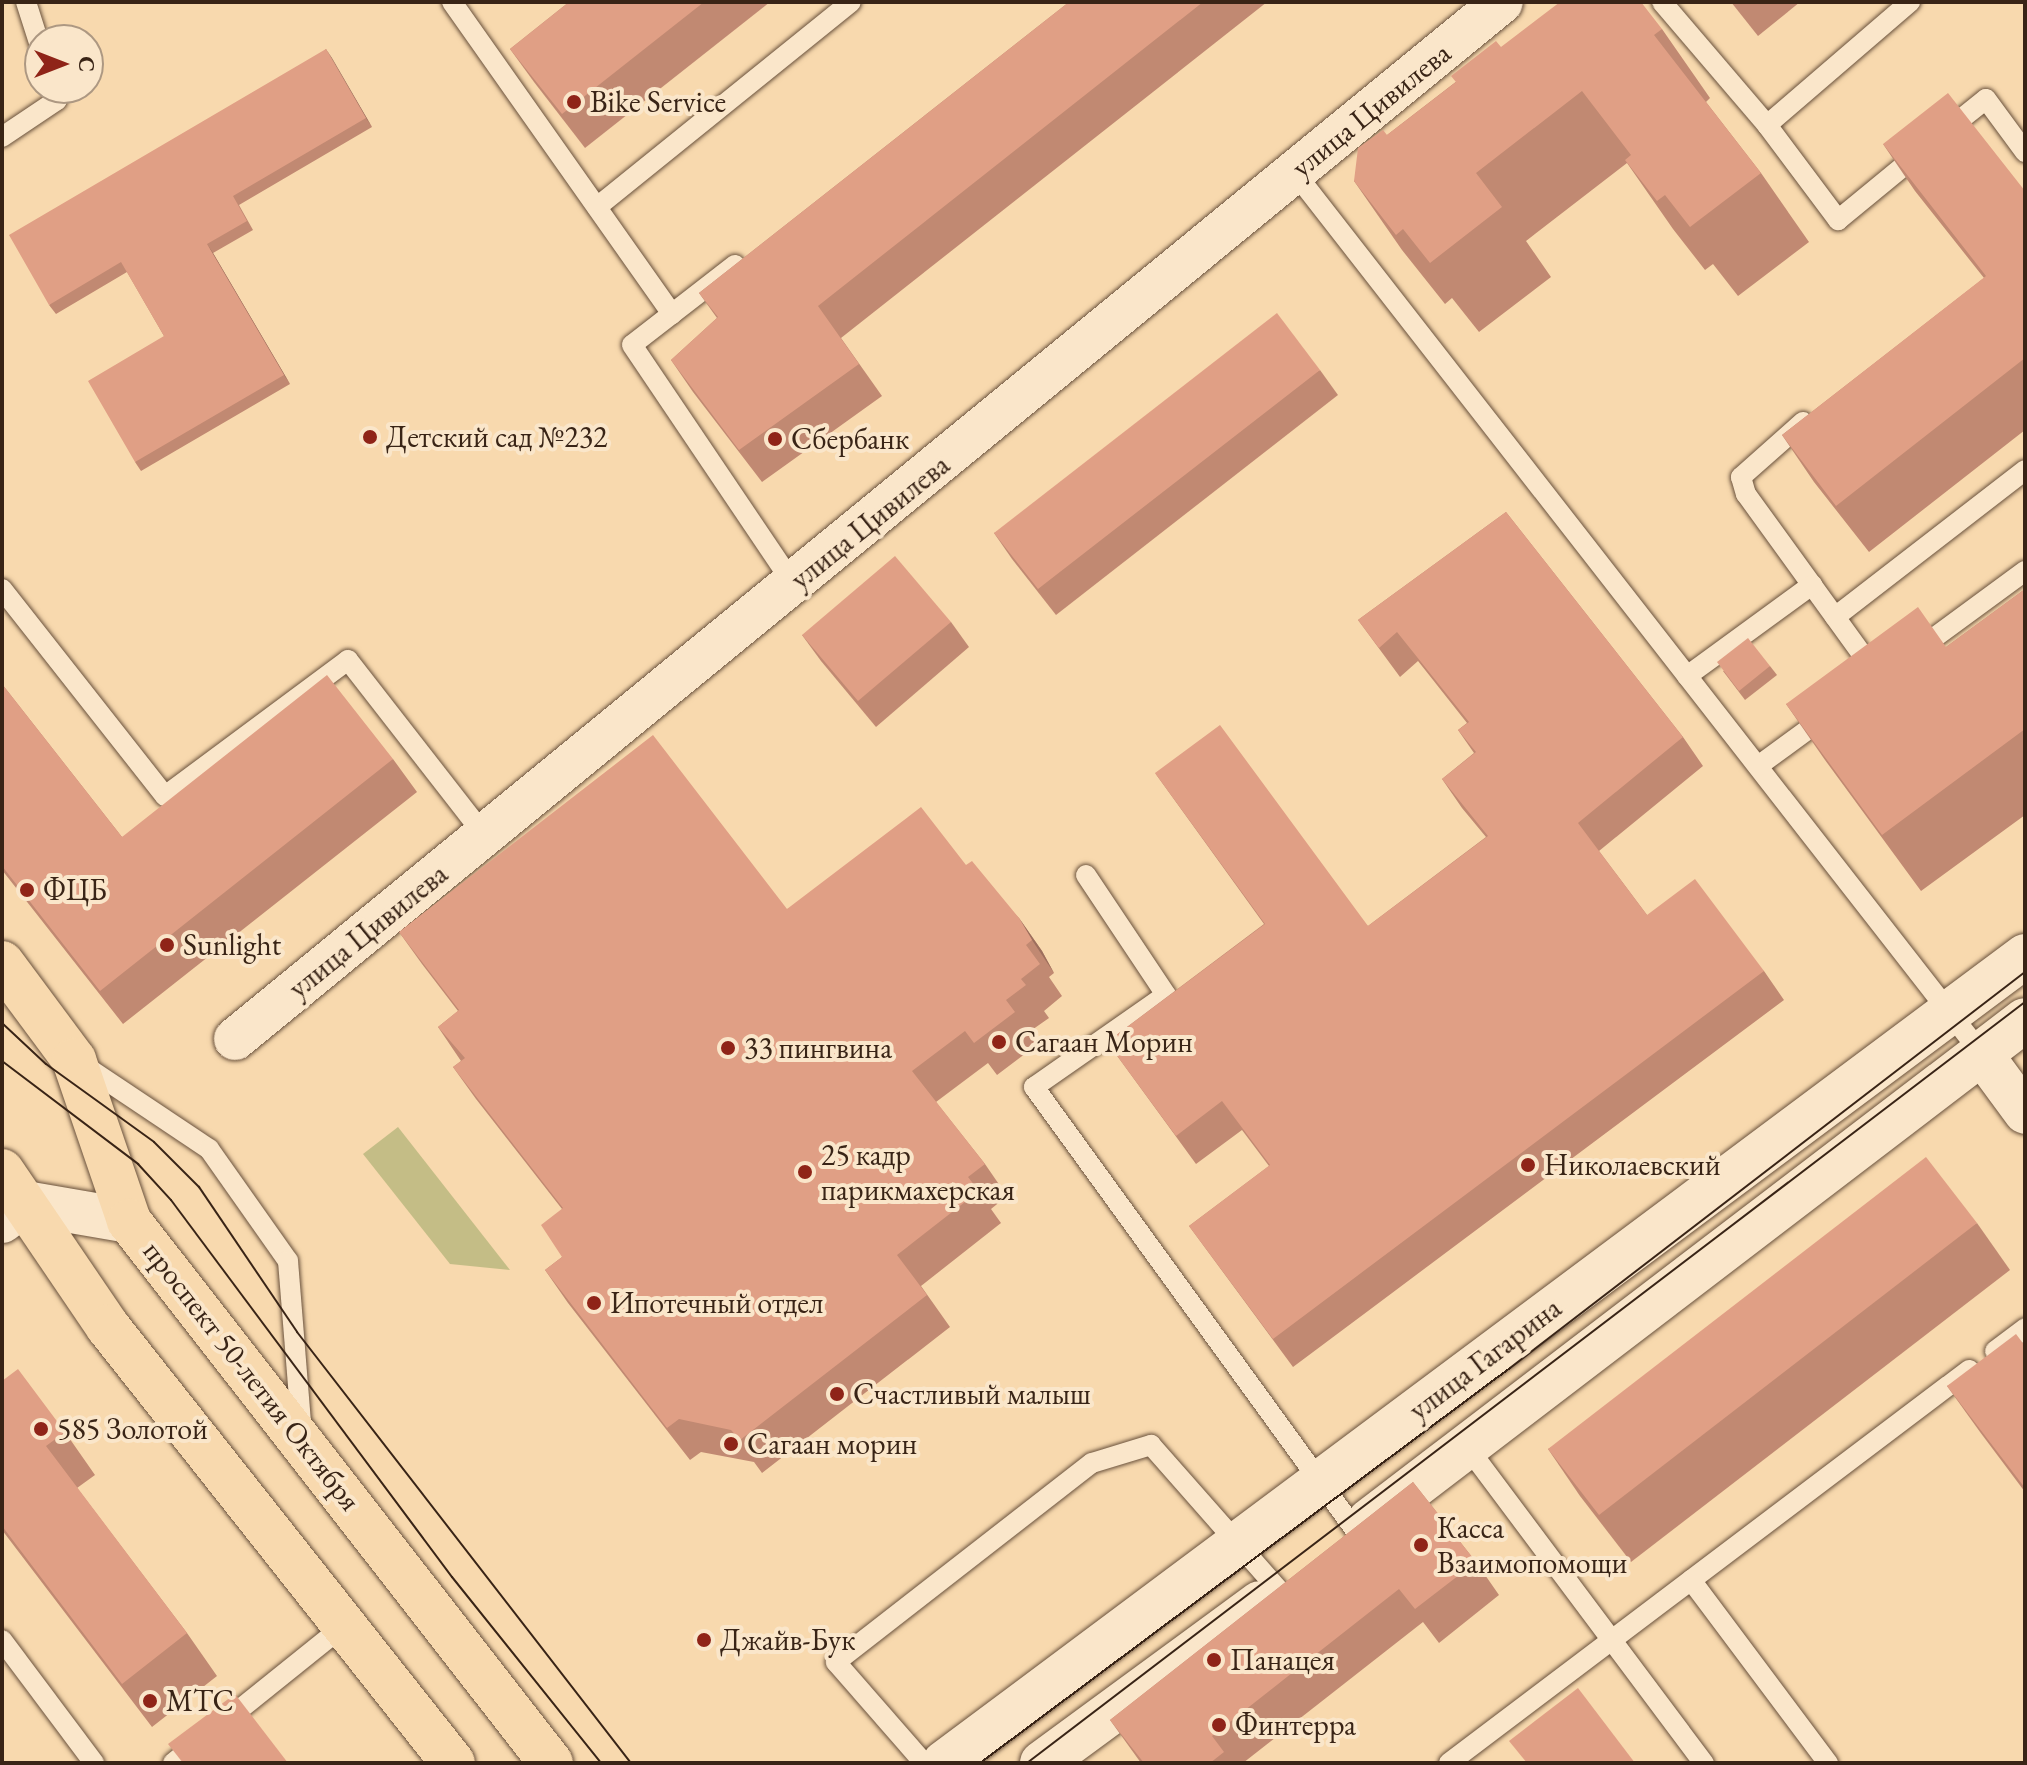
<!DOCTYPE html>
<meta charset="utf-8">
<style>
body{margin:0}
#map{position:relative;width:2027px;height:1765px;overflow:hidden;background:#f8d9ae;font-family:"EB Garamond",serif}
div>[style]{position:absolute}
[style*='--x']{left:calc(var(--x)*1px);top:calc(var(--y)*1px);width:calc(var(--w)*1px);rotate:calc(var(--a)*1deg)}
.green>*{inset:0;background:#c4bd86}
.roads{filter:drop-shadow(0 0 2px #69513c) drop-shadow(0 0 2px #69513c)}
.lane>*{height:20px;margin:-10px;padding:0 10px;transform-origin:10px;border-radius:10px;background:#fae6ca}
.street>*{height:42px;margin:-21px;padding:0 21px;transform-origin:21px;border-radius:21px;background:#fae6ca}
.secondary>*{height:44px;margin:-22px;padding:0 22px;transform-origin:22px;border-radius:22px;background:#fae6ca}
.primary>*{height:44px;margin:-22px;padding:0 22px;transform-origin:22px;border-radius:22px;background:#f8d9ae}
.tram>*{height:2px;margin:-1px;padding:0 1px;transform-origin:1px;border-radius:1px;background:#392416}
.wall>*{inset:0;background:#c18972}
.shaded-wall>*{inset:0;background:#9d6f5d}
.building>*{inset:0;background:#e09f85}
.dots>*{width:22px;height:22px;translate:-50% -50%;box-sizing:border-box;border:4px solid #fae6ca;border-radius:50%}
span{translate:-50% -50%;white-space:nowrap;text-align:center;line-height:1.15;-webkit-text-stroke:8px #fae6ca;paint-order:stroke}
.poi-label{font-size:30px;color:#392416}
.left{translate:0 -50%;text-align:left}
.street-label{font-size:30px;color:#392416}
.frame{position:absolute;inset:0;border:4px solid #392416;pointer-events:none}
.north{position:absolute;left:24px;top:24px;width:80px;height:80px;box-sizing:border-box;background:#fae6ca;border:2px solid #ad9882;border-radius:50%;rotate:90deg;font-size:22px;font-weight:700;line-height:32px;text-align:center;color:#392416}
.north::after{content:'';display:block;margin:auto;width:28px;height:36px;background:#8f2418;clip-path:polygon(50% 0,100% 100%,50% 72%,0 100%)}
</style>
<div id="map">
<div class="green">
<i style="clip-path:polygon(398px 1127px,510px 1270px,450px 1264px,363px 1154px)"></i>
</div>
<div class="roads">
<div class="lane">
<i style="--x:26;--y:2;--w:46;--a:72.3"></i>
<i style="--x:452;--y:2;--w:382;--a:54.8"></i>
<i style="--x:1662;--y:2;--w:162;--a:49.5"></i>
<i style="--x:1767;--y:125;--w:119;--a:53.2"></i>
<i style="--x:1838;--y:220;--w:109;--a:-39.4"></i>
<i style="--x:1767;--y:125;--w:189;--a:-40.7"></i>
<i style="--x:1946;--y:131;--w:51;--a:-38.7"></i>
<i style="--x:1986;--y:99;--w:66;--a:53.7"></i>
<i style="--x:2;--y:137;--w:66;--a:-33.9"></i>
<i style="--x:57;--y:100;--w:13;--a:-108"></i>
<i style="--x:1295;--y:173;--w:1116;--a:52.06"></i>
<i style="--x:597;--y:207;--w:326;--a:-38.9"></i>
<i style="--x:735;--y:265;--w:130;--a:142.2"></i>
<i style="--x:632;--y:345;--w:290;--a:56"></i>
<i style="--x:1803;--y:422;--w:83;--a:138.4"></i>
<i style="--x:1741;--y:477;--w:18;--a:74"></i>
<i style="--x:1746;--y:494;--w:218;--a:54.1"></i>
<i style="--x:2;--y:589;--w:263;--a:51.8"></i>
<i style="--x:165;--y:796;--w:228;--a:-36.6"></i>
<i style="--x:348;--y:660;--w:223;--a:52.1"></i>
<i style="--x:1835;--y:617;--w:240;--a:-37.7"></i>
<i style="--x:1916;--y:651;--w:135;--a:-36.3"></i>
<i style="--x:1687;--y:676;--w:155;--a:-36.1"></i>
<i style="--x:1758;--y:766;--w:83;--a:-36.2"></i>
<i style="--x:1086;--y:875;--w:144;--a:56.3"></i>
<i style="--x:1166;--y:995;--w:161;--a:145.1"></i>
<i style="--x:1034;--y:1087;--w:548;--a:54.05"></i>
<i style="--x:82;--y:1064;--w:153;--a:33.8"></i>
<i style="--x:209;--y:1149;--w:137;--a:54.8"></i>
<i style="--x:288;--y:1261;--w:174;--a:85.4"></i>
<i style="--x:1995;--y:1351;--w:38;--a:-37"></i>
<i style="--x:1465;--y:1444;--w:399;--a:53.2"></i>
<i style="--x:1691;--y:1580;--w:229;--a:53.2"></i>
<i style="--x:2;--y:1640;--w:154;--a:53.2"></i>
<i style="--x:224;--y:1722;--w:156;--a:-38.8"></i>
<i style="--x:173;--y:1763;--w:33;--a:-39"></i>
<i style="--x:924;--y:1763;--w:134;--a:-131.1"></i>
<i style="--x:836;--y:1662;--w:324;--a:-37.9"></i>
<i style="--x:1092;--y:1463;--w:62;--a:-17"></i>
<i style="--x:1151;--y:1445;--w:192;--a:48.6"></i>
<i style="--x:1449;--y:1763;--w:652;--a:-37.08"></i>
</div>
<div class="street">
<i style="--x:235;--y:1039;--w:1637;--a:-39.3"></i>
<i style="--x:1981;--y:1053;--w:74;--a:53.7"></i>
</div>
<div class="secondary">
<i style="--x:2;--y:1221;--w:29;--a:-38"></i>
<i style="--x:25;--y:1203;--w:106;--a:9.8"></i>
<i style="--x:1369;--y:1521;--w:825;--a:-37.37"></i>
<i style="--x:944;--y:1763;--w:1349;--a:-36.74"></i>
<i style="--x:1042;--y:1763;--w:270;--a:-36.3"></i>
</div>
<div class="primary">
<i style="--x:2;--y:963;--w:121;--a:53.4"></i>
<i style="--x:74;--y:1060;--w:170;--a:71.1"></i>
<i style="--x:129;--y:1221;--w:687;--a:52.1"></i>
<i style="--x:2;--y:1171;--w:189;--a:55.8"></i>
<i style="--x:108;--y:1327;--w:556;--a:51.65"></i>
</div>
</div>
<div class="tram">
<i style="--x:2;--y:1023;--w:60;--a:43"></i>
<i style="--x:46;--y:1064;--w:133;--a:35.8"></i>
<i style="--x:154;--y:1142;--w:64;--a:45"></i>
<i style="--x:199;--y:1187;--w:175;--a:55.9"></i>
<i style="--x:297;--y:1332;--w:545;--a:52.23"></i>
<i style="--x:2;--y:1061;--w:171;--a:37.1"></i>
<i style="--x:138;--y:1164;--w:49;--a:47.5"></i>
<i style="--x:171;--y:1200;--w:470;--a:53.3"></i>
<i style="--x:452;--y:1577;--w:238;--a:51.3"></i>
<i style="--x:980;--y:1763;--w:661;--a:-36.7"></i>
<i style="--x:1510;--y:1368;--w:650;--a:-37.56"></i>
<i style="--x:1027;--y:1763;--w:1255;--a:-37.33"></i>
</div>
<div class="wall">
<i style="clip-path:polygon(569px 2px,770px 2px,585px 148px,534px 82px,510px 49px)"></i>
<i style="clip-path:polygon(1069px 2px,1267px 2px,841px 338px,882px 396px,762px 482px,693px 392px,671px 360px,717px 318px,699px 293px)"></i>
<i style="clip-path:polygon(1731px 2px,1800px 2px,1758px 36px)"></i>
<i style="clip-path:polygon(1662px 29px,1710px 98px,1706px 102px,1761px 173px,1809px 242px,1738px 296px,1713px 264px,1705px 270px,1673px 229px,1627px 163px,1526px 241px,1551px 277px,1479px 332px,1452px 298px,1445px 304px,1402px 250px,1354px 181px,1387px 135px,1501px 47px)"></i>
<i style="clip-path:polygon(326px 49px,372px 127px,239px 205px,253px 230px,213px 253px,290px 384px,141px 471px,135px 462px,164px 336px,127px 272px,56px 314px,49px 305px)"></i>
<i style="clip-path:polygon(1883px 144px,2025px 191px,2025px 430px,1869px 552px,1814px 482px,1782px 435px,1984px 278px,1915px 191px)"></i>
<i style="clip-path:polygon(1320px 370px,1338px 395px,1056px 615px,1012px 559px,994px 533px)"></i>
<i style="clip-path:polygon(1506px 512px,1683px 737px,1703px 766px,1599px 851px,1647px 915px,1764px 971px,1784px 1000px,1293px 1367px,1189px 1226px,1269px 1166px,1242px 1130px,1196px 1164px,1107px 1042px,1264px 924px,1155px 773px,1368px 926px,1486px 837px,1462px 808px,1442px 779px,1474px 753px,1458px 730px,1467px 723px,1418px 661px,1400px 677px,1358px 620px)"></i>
<i style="clip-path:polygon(2025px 589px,2025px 815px,1921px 891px,1825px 760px,1786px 704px,1946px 647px)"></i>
<i style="clip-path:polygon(951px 622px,969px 647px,876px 727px,821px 661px,802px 635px)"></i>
<i style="clip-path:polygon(1770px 666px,1777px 675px,1745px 700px,1723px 671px)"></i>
<i style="clip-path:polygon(2px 684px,122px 837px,393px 759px,417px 792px,123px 1024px,2px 870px)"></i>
<i style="clip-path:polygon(966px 865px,1019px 918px,1042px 951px,1054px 973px,1049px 977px,1062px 996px,1044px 1011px,1049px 1018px,1029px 1032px,1038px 1044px,997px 1075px,988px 1063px,936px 1102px,985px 1164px,1007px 1196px,991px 1209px,1001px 1223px,921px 1286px,950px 1327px,762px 1473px,754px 1462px,701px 1452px,690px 1460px,568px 1303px,545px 1270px,562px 1257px,562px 1209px,476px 1099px,453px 1067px,461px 1061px,438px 1027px,458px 1011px,422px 964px,399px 932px,787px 909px)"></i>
<i style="clip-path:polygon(1977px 1223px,2010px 1270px,1631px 1562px,1580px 1496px,1548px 1449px)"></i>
<i style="clip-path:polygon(2025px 1346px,2025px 1492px,1980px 1432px,1947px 1386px)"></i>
<i style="clip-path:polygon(2px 1381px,65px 1432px,95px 1475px,77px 1488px,187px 1633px,217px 1676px,152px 1727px,2px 1530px)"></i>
<i style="clip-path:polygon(1413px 1482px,1476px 1562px,1499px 1595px,1439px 1643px,1423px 1622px,1243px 1763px,1141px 1763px,1110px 1720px)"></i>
</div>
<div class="shaded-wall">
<i style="clip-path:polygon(326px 49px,332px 58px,372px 127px,366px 118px)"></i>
<i style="clip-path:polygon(207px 244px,213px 253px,290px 384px,284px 375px)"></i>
<i style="clip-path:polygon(1019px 918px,1042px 951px,1054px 973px,1032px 940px)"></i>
</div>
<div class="building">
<i style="clip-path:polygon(569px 2px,704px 2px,562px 114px,510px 49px)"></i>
<i style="clip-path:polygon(1069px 2px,1203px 2px,818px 306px,859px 364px,739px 450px,671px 360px,718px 317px,699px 293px)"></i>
<i style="clip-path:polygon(1560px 2px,1641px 2px,1662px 29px,1654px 35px,1761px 173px,1690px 227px,1665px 195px,1657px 201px,1625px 160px,1631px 155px,1582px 91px,1476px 173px,1502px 207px,1430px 263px,1403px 229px,1396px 235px,1354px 181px,1358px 148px,1383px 130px,1387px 135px,1456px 82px,1451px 76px,1496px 41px,1501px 47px)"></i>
<i style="clip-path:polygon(326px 49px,366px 118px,233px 196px,247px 221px,207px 244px,284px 375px,135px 462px,88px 381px,164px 336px,121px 262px,49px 305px,9px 235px)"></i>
<i style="clip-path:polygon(1948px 93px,2025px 191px,2025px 358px,1836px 506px,1782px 435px,1986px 276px,1883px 144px)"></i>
<i style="clip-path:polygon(1277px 313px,1320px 370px,1038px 589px,994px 533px)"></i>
<i style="clip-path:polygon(1506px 512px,1683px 737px,1578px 823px,1647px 915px,1695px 879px,1764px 971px,1273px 1339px,1189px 1226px,1270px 1165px,1222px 1101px,1176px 1136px,1107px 1042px,1265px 924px,1155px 773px,1220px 725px,1368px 926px,1488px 836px,1442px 779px,1476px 752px,1458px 730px,1469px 722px,1397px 632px,1379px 648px,1358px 620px)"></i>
<i style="clip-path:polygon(895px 556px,951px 622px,858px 701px,802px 635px)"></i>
<i style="clip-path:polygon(2025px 589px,2025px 729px,1882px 835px,1786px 704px,1918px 607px,1946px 647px)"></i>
<i style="clip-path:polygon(1748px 638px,1770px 666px,1739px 691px,1717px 662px)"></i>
<i style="clip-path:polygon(327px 675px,393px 759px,100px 991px,2px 866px,2px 684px,122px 837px)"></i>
<i style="clip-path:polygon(653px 735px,787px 909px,921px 807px,966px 865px,972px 861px,1019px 918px,1032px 940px,1026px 945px,1040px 964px,1021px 979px,1026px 985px,1006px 1000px,1015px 1012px,974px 1043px,965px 1031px,912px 1071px,985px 1164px,968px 1177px,979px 1191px,897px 1255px,927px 1295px,740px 1440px,731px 1430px,679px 1419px,667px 1428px,545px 1270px,562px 1257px,541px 1225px,563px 1208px,453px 1067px,465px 1058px,438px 1027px,459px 1010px,399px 932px)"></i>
<i style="clip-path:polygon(1926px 1157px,1977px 1223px,1599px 1515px,1548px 1449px)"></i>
<i style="clip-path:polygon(2016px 1334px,2025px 1346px,2025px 1488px,1947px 1386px)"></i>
<i style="clip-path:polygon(18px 1369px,65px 1432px,46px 1446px,187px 1633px,122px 1684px,2px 1526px,2px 1381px)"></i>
<i style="clip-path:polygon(1413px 1482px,1476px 1562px,1415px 1609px,1399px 1589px,1212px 1736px,1224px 1752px,1210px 1763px,1144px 1763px,1110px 1720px)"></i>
<i style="clip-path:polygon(1578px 1688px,1635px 1763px,1527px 1763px,1509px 1741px)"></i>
<i style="clip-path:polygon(235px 1694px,288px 1763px,183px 1763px,168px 1744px)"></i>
</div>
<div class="dots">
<i style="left:574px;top:102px;background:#8f2418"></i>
<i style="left:370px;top:437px;background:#8f2418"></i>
<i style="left:775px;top:439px;background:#8f2418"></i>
<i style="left:27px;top:890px;background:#8f2418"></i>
<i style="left:167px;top:945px;background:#8f2418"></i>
<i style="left:999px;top:1042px;background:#8f2418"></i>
<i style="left:728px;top:1048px;background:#8f2418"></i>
<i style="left:1528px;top:1165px;background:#8f2418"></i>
<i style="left:805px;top:1172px;background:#8f2418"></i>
<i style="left:594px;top:1303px;background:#8f2418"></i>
<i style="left:837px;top:1394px;background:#8f2418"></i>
<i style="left:41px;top:1429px;background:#8f2418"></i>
<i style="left:731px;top:1444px;background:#8f2418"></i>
<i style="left:1421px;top:1545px;background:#8f2418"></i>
<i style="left:704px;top:1640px;background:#8f2418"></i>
<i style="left:1214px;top:1660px;background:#8f2418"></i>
<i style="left:150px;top:1701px;background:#8f2418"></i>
<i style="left:1219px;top:1725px;background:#8f2418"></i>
</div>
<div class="poi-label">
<span class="left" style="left:590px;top:102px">Bike Service</span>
<span class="left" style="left:386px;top:437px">Детский сад №232</span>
<span class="left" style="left:791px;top:439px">Сбербанк</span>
<span class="left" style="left:43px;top:890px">ФЦБ</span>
<span class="left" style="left:183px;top:945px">Sunlight</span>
<span class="left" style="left:1015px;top:1042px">Сагаан Морин</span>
<span class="left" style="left:744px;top:1048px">33 пингвина</span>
<span class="left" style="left:821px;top:1172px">25 кадр<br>парикмахерская</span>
<span class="left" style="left:1544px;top:1165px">Николаевский</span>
<span class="left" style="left:610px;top:1303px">Ипотечный отдел</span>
<span class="left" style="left:853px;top:1394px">Счастливый малыш</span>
<span class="left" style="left:57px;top:1429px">585 Золотой</span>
<span class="left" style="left:747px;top:1444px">Сагаан морин</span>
<span class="left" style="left:1437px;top:1545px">Касса<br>Взаимопомощи</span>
<span class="left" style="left:720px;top:1640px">Джайв-Бук</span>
<span class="left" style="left:1230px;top:1660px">Панацея</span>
<span class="left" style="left:166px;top:1701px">МТС</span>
<span class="left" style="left:1235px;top:1725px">Финтерра</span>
</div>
<div class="street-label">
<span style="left:1371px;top:110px;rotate:-39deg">улица Цивилева</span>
<span style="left:870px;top:522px;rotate:-39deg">улица Цивилева</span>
<span style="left:368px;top:931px;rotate:-39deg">улица Цивилева</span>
<span style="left:1485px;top:1359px;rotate:-37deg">улица Гагарина</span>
<span style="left:252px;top:1376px;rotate:52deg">проспект 50-летия Октября</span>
</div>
<div class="frame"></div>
<div class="north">С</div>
</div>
